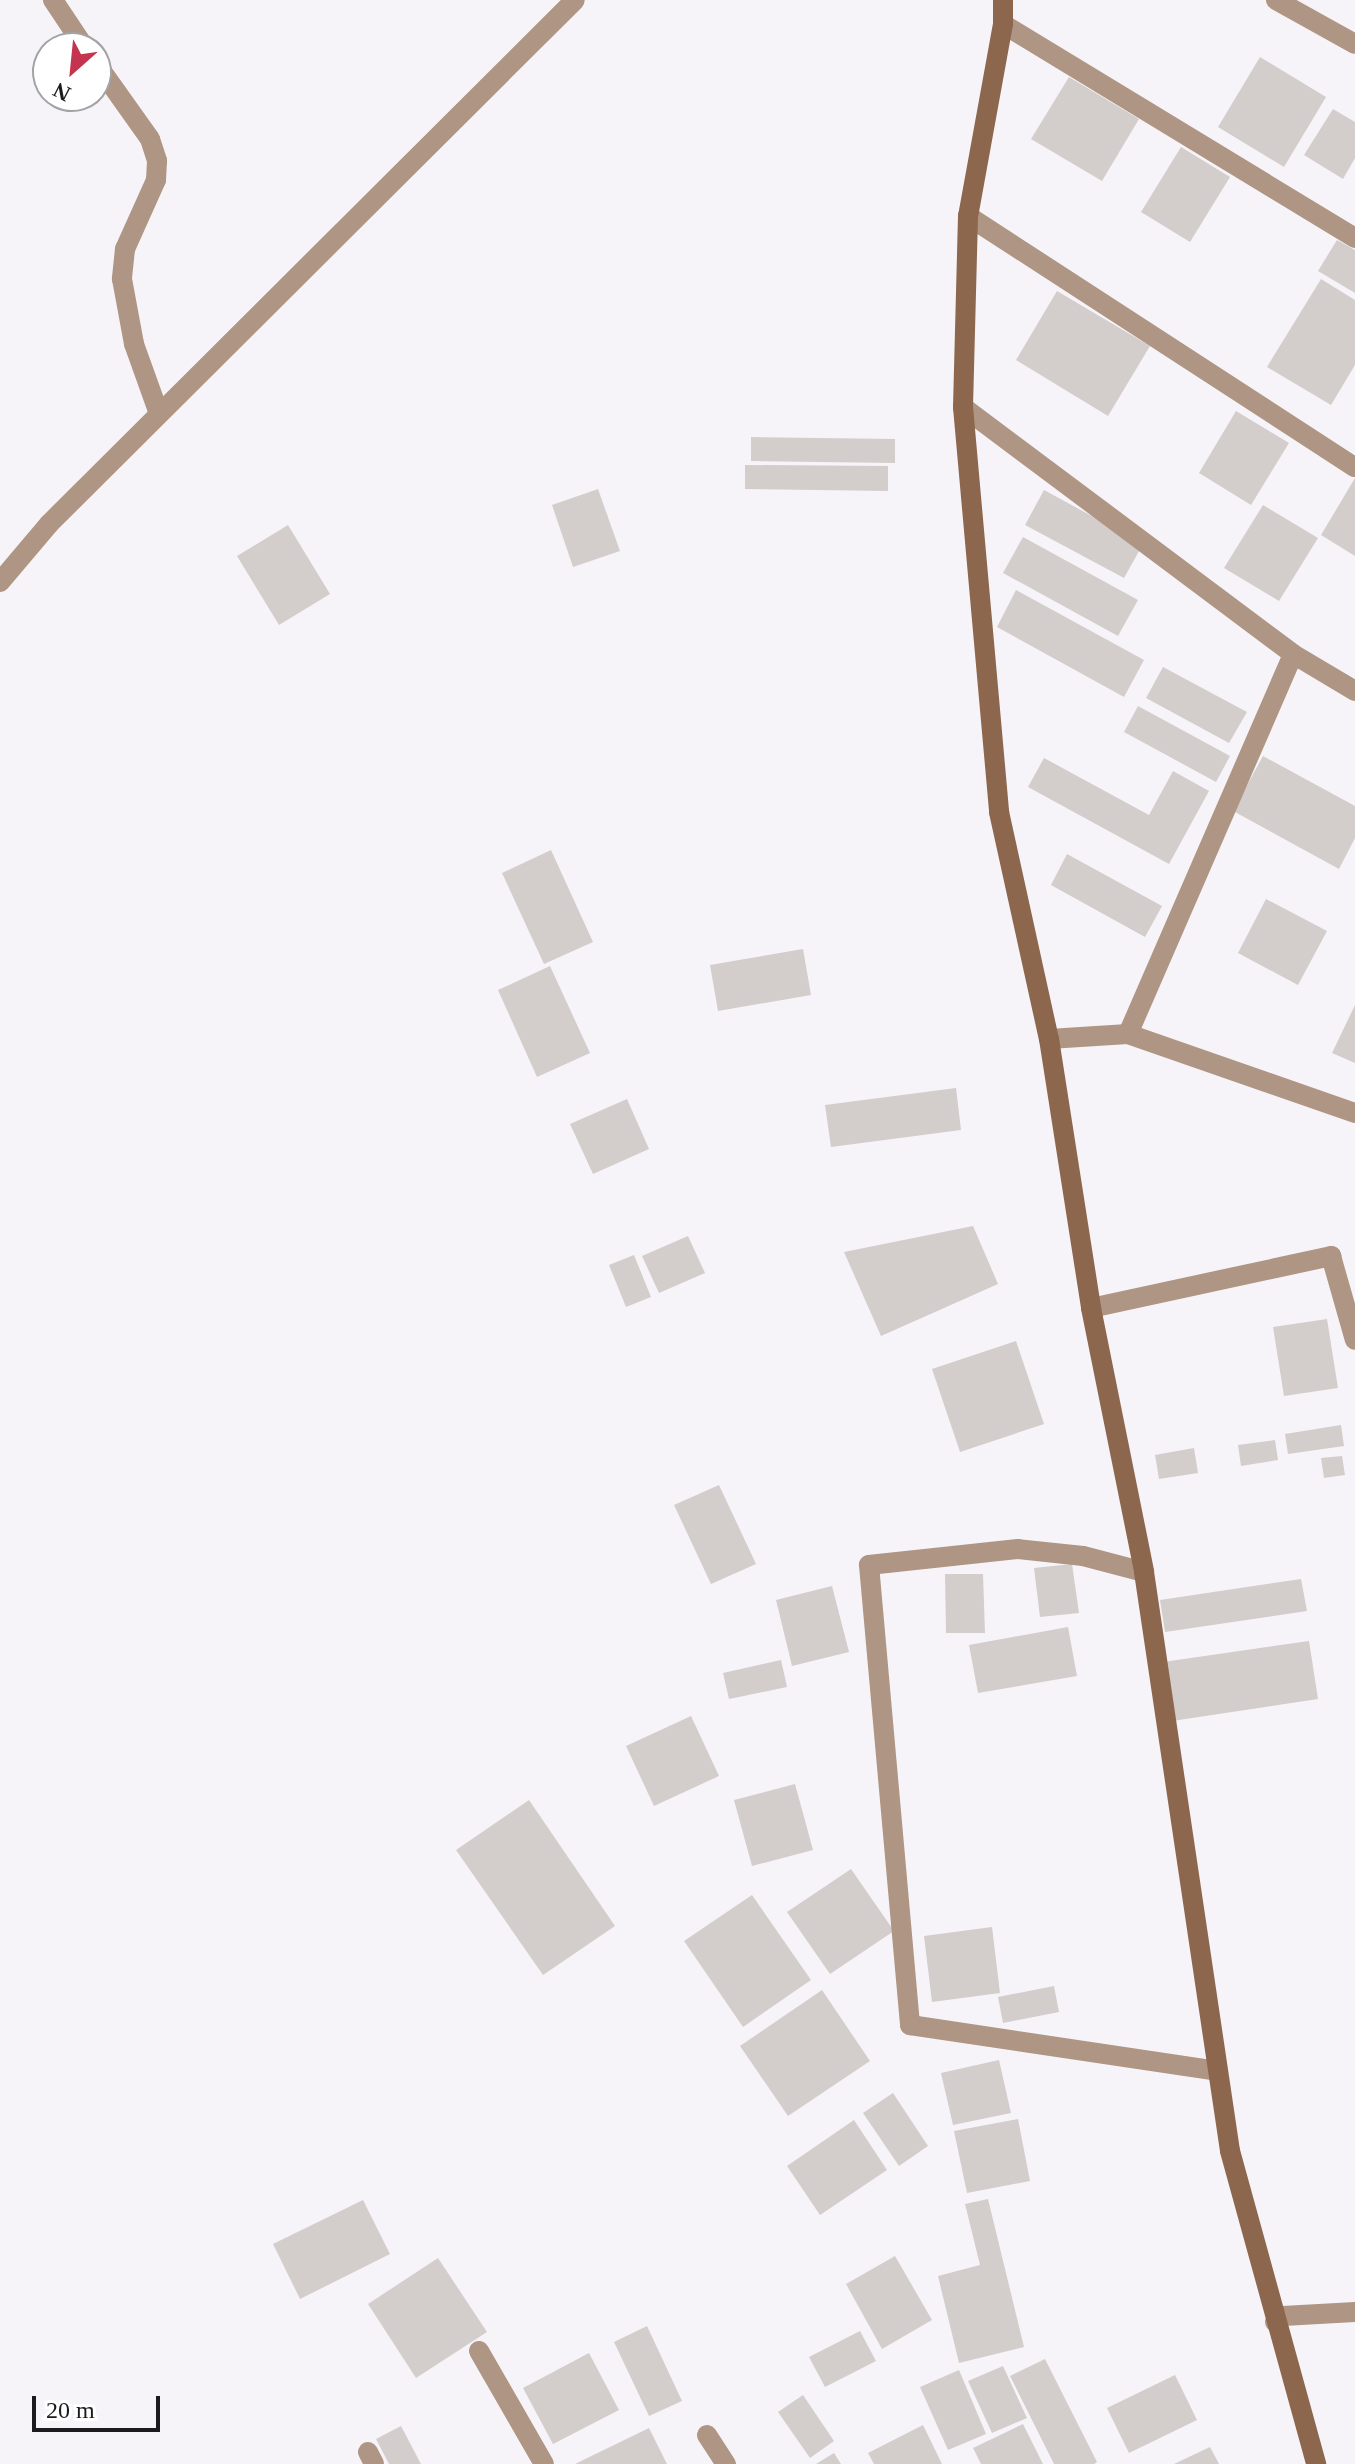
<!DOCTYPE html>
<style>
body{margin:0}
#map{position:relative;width:1355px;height:2464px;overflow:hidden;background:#f6f4f9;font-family:"Times New Roman",serif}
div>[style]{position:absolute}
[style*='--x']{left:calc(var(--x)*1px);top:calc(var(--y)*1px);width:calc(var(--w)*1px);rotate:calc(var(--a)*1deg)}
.building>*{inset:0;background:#d3cdcc}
.minor>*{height:20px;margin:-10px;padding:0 10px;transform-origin:10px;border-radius:10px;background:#af9583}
.secondary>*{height:20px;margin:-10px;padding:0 10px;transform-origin:10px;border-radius:10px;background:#8c674d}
span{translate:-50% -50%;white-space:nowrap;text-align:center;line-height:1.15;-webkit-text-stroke:8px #fff;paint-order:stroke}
.north{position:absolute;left:32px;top:32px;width:80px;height:80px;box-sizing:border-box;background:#fff;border:2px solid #a4a3a4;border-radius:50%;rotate:207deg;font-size:22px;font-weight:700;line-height:32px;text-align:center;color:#1b1a1c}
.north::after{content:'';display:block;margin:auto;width:28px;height:36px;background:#c5344f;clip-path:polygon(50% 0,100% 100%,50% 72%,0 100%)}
.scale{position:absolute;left:32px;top:2396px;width:128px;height:36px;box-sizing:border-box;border:4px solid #1b1a1c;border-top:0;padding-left:10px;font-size:24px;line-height:28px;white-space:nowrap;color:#1b1a1c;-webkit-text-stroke:6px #fff;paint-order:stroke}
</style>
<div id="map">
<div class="building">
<i style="clip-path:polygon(1260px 57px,1326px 97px,1284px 167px,1218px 127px)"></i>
<i style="clip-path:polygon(1069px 77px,1139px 119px,1102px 181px,1031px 139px)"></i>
<i style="clip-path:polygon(1333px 109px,1355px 122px,1355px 158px,1343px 179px,1304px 155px)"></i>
<i style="clip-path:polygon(1181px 147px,1230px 177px,1190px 242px,1141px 212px)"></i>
<i style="clip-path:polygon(1337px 240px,1355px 250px,1355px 293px,1318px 271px)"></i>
<i style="clip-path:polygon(1321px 279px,1355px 300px,1355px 365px,1331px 405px,1267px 367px)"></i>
<i style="clip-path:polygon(1057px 291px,1150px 346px,1108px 416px,1016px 360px)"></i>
<i style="clip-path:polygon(1236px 411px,1289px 443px,1251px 505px,1199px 473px)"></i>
<i style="clip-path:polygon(751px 437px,895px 439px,895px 463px,751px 461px)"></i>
<i style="clip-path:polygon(745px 465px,888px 466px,888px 491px,745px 489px)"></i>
<i style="clip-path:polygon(1355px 478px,1355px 556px,1321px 535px)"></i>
<i style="clip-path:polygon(598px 489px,620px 551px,573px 567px,552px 505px)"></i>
<i style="clip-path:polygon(1044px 490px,1143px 544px,1124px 578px,1025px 525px)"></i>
<i style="clip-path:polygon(1263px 505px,1318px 538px,1279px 601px,1224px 568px)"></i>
<i style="clip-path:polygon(288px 525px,330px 594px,279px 625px,237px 556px)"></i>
<i style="clip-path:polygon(1023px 537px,1138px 600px,1118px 636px,1003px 573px)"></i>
<i style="clip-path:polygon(1016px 590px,1144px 660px,1124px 697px,997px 627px)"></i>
<i style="clip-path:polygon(1163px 667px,1247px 712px,1229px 743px,1146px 698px)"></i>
<i style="clip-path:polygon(1138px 706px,1230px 756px,1216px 782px,1124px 732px)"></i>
<i style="clip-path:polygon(1263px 756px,1355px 806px,1355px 838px,1339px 869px,1233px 811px)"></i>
<i style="clip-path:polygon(1044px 758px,1149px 815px,1173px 771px,1209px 791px,1169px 864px,1028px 787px)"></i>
<i style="clip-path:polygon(551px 850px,593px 942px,544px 964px,502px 873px)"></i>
<i style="clip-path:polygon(1067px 854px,1162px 906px,1145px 937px,1051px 885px)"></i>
<i style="clip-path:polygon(1266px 899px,1327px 931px,1298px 985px,1238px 953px)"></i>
<i style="clip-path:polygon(803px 949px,811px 995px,718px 1011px,710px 965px)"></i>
<i style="clip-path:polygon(550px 966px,590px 1053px,537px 1077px,498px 990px)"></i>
<i style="clip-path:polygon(1355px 1005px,1355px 1063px,1332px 1053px)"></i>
<i style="clip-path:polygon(956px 1088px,961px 1130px,831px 1147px,825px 1105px)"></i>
<i style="clip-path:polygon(627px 1099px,649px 1149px,593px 1174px,570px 1124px)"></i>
<i style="clip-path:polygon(973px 1226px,998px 1284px,881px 1336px,844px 1252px)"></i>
<i style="clip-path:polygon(688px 1236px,705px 1273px,659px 1293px,642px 1256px)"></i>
<i style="clip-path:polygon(634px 1255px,651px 1297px,626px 1307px,609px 1265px)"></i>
<i style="clip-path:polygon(1327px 1319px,1338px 1388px,1284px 1396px,1273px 1327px)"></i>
<i style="clip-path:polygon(1016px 1341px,1044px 1424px,960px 1452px,932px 1369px)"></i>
<i style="clip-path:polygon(1341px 1425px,1344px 1446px,1288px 1454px,1285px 1434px)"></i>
<i style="clip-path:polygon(1275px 1440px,1278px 1460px,1241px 1466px,1238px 1445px)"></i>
<i style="clip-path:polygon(1194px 1448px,1198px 1473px,1159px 1479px,1155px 1455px)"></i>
<i style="clip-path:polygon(1342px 1456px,1345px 1475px,1324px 1478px,1321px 1458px)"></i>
<i style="clip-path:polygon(719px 1485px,756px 1564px,711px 1584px,674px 1505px)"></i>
<i style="clip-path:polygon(1072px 1564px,1079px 1613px,1040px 1617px,1034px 1568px)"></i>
<i style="clip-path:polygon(945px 1574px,983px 1574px,985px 1633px,946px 1633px)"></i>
<i style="clip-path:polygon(1301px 1579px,1307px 1611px,1165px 1632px,1160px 1600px)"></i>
<i style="clip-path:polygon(832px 1586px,849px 1652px,792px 1666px,776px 1600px)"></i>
<i style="clip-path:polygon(1068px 1627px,1077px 1676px,978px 1693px,969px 1645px)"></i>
<i style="clip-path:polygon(1309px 1641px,1318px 1699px,1172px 1721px,1163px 1662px)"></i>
<i style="clip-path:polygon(781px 1660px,787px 1687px,729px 1699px,723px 1673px)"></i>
<i style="clip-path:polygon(691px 1716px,719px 1776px,654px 1806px,626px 1746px)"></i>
<i style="clip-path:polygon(795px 1784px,813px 1850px,752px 1866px,734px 1800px)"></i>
<i style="clip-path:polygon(529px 1800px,615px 1926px,543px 1975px,456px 1850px)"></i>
<i style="clip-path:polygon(851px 1869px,894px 1931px,830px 1974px,787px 1912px)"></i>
<i style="clip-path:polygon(752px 1895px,811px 1980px,743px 2027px,684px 1941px)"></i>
<i style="clip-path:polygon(992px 1927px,1000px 1993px,932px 2002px,924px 1936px)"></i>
<i style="clip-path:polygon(1054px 1986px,1059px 2012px,1003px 2023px,998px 1997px)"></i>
<i style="clip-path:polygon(822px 1990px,870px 2061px,788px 2116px,740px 2046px)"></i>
<i style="clip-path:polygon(999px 2060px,1011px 2113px,953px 2125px,941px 2073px)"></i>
<i style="clip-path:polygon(893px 2093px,928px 2146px,899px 2166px,863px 2113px)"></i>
<i style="clip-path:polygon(1018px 2119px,1030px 2181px,967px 2193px,954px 2131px)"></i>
<i style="clip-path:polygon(854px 2120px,887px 2170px,820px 2215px,787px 2166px)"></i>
<i style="clip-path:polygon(988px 2199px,1024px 2347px,959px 2363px,938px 2276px,980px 2265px,965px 2204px)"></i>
<i style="clip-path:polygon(363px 2200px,390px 2254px,300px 2299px,273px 2244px)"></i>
<i style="clip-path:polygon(895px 2256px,932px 2320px,882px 2349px,846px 2284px)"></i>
<i style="clip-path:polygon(438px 2258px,487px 2332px,416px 2378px,368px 2304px)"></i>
<i style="clip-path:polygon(647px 2326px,682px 2401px,649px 2416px,614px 2342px)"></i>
<i style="clip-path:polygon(860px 2331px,876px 2361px,825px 2387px,809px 2357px)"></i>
<i style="clip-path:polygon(589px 2353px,619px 2410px,553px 2444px,523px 2388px)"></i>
<i style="clip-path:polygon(1045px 2359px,1097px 2462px,1094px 2464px,1054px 2464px,1010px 2376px)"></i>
<i style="clip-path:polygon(1003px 2366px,1027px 2418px,992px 2433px,968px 2381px)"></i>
<i style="clip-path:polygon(959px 2370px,986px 2434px,948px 2450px,920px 2387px)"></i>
<i style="clip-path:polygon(1175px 2375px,1197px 2420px,1129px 2453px,1107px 2408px)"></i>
<i style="clip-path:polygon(803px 2395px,834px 2441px,810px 2458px,778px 2412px)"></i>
<i style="clip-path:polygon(1023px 2424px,1043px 2464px,981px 2464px,973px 2448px)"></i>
<i style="clip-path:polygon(923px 2425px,942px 2464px,874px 2464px,868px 2453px)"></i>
<i style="clip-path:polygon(401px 2426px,421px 2464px,389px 2464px,376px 2439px)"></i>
<i style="clip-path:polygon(649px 2428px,667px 2464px,575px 2464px)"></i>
<i style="clip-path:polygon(1210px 2447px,1219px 2464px,1174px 2464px)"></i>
<i style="clip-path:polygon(834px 2453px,841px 2464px,816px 2464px)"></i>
</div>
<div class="minor">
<i style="--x:53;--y:0;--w:58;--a:56.3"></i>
<i style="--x:1276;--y:0;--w:90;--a:29.1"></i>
<i style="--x:1003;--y:24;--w:412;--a:31.3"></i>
<i style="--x:96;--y:63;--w:93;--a:54.6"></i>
<i style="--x:150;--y:139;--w:23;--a:72"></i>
<i style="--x:157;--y:161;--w:19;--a:93"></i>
<i style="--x:156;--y:180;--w:76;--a:114.2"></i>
<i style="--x:125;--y:249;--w:30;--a:96"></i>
<i style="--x:122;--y:279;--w:66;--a:79.5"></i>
<i style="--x:134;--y:344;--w:74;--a:70.3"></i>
<i style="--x:968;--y:216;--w:461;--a:33"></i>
<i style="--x:963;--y:407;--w:412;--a:36.8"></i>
<i style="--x:1293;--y:654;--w:72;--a:30.8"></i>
<i style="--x:0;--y:582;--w:76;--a:-49.8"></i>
<i style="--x:49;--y:524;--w:742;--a:-44.89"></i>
<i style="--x:1128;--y:1034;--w:414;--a:-66.5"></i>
<i style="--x:1049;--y:1039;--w:79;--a:-3.6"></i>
<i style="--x:1128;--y:1034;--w:240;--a:19.2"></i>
<i style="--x:1091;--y:1308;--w:246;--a:-12.2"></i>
<i style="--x:1331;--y:1256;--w:87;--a:74.1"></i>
<i style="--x:1144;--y:1572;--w:63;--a:-165.3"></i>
<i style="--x:1083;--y:1556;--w:65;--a:-173.9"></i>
<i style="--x:1018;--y:1549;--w:150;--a:173.9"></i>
<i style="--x:869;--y:1565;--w:462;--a:84.9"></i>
<i style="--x:910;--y:2025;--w:309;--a:8.5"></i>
<i style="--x:1275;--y:2322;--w:10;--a:-37"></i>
<i style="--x:1283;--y:2316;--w:72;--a:-3.2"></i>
<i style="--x:479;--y:2351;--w:130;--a:60.1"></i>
<i style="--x:707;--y:2435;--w:35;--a:57"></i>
<i style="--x:368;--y:2452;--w:13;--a:63"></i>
</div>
<div class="secondary">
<i style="--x:1003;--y:0;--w:24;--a:90"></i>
<i style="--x:1003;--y:24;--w:195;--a:100.3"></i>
<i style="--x:968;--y:216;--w:191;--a:91.5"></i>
<i style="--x:963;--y:407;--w:407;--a:84.9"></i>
<i style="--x:999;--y:812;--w:232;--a:77.6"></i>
<i style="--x:1049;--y:1039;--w:272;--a:81.1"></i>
<i style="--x:1091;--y:1308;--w:269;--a:78.6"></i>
<i style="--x:1144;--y:1572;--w:585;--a:81.55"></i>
<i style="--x:1230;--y:2151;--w:325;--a:74.6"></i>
</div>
<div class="north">N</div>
<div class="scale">20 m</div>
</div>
